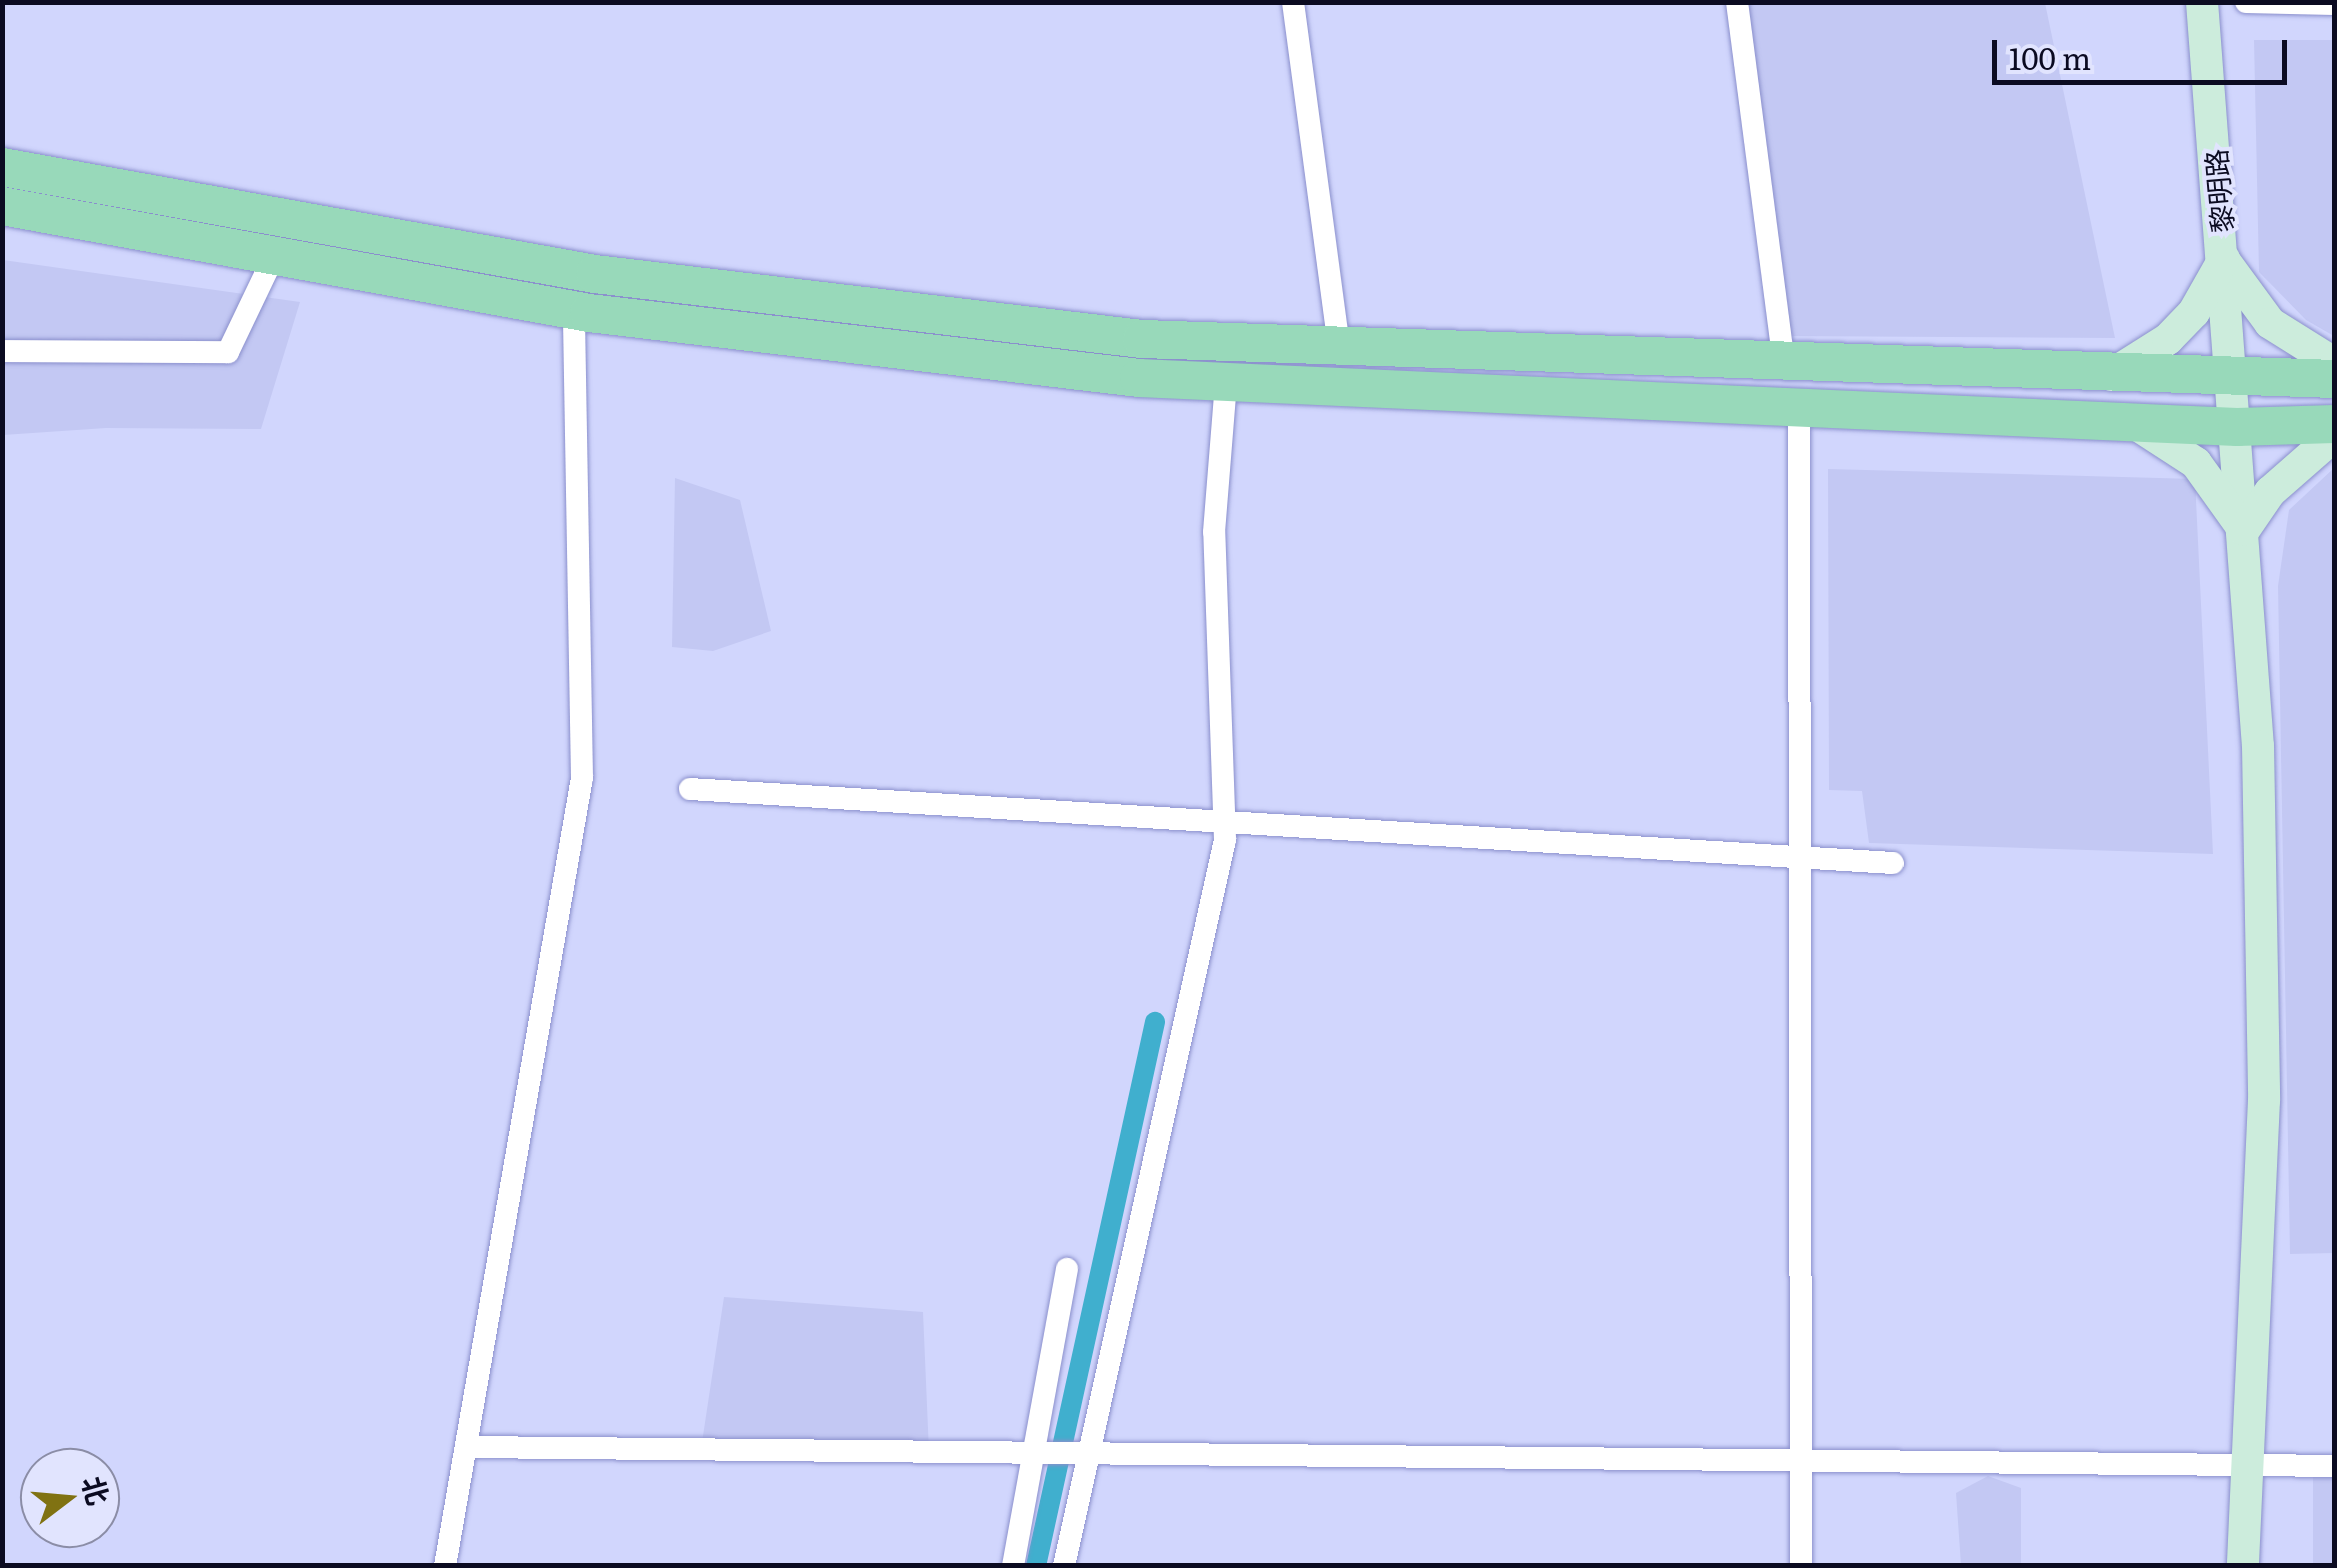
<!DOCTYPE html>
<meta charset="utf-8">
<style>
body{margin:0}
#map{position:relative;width:2337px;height:1568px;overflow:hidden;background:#d1d6fd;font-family:Literata,"Noto Sans SC",serif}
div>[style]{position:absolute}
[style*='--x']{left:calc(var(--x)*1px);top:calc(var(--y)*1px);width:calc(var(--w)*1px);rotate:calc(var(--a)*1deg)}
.built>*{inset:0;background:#c3c8f3}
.canal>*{height:20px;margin:-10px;padding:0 10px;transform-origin:10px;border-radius:10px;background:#40afce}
.roads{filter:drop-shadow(0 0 2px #8a8fcc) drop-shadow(0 0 2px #8a8fcc)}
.minor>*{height:22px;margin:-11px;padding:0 11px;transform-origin:11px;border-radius:11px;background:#fff}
.secondary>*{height:32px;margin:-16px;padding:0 16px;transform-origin:16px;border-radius:16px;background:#ccecdc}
.primary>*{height:38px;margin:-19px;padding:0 19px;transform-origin:19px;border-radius:19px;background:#98d9ba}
span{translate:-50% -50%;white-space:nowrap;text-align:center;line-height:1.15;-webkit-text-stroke:8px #e1e4fe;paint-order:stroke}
.street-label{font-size:28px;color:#0b0b21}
.frame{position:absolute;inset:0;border:5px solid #0b0b21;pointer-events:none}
.north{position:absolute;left:20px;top:1448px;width:100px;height:100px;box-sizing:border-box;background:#e1e4fe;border:2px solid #8b8da6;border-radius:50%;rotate:74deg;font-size:28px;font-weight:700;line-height:40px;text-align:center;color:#0b0b21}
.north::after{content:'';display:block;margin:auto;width:35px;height:45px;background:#807212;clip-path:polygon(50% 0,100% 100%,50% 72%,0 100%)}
.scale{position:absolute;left:1992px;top:40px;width:295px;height:45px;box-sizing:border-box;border:5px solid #0b0b21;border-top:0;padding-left:12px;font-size:30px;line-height:35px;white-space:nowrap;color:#0b0b21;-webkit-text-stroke:8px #e1e4fe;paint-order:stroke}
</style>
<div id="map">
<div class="built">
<i style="clip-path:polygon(1737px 3px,2045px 3px,2115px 338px,1781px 336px)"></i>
<i style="clip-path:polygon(2254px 40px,2334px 40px,2334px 336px,2306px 320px,2259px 272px)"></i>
<i style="clip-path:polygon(3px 260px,300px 302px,261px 429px,106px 428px,3px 435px)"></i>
<i style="clip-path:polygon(2334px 468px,2334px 1253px,2290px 1254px,2278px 586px,2289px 510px)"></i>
<i style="clip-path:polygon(1828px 469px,2195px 479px,2213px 854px,1869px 843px,1862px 791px,1829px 790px)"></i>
<i style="clip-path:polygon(675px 478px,740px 500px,771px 631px,713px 651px,672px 647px)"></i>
<i style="clip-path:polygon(724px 1297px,923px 1312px,929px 1452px,701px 1449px)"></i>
<i style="clip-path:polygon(2334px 1474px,2334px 1565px,2313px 1566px,2313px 1475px)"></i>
<i style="clip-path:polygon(1988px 1476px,2021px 1488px,2021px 1565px,1961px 1565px,1956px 1493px)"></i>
</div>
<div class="canal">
<i style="--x:1036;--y:1566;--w:557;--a:-77.66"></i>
</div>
<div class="roads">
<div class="minor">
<i style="--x:1293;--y:2;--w:347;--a:82.4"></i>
<i style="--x:1737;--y:2;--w:364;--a:82.6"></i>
<i style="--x:2246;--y:2;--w:88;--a:1.3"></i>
<i style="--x:2;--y:351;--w:226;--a:0.3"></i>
<i style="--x:228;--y:352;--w:106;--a:-64.4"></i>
<i style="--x:1799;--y:407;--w:1159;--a:89.9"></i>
<i style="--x:690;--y:789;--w:1205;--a:3.52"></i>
<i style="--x:467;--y:1447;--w:1867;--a:0.58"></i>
<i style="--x:445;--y:1566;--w:800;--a:-80.14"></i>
<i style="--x:582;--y:778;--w:468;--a:-91"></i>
<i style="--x:1013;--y:1566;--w:302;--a:-79.7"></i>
<i style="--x:1064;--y:1566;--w:744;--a:-77.5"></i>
<i style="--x:1225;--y:840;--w:308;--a:-92"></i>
<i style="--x:1214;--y:532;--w:150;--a:-85.4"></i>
</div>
<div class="secondary">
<i style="--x:2202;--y:2;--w:746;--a:85.7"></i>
<i style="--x:2258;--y:746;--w:354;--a:89"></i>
<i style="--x:2264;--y:1100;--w:466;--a:92.6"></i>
<i style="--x:2226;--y:263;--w:74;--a:53.7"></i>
<i style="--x:2270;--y:323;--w:75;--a:32"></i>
<i style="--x:2111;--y:375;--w:67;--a:-32.3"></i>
<i style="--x:2168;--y:339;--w:37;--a:-46"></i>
<i style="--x:2194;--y:312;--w:61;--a:-60.5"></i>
<i style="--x:2133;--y:422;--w:75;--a:33.1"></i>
<i style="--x:2196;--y:463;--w:82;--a:54.4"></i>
<i style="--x:2244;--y:530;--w:46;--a:-55.6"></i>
<i style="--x:2270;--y:492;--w:85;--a:-41.2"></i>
</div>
<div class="primary">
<i style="--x:2;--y:167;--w:603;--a:10.23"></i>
<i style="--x:595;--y:274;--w:551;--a:6.78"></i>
<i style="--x:1142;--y:339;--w:1193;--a:1.92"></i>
<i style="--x:2;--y:206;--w:597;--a:10.33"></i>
<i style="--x:589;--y:313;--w:554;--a:6.74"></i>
<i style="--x:1139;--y:378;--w:1099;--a:2.56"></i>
<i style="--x:2237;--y:427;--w:97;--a:-1.8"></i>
</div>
</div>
<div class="street-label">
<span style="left:2218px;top:191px;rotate:-95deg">黎明路</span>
</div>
<div class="frame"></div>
<div class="north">北</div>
<div class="scale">100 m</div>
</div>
